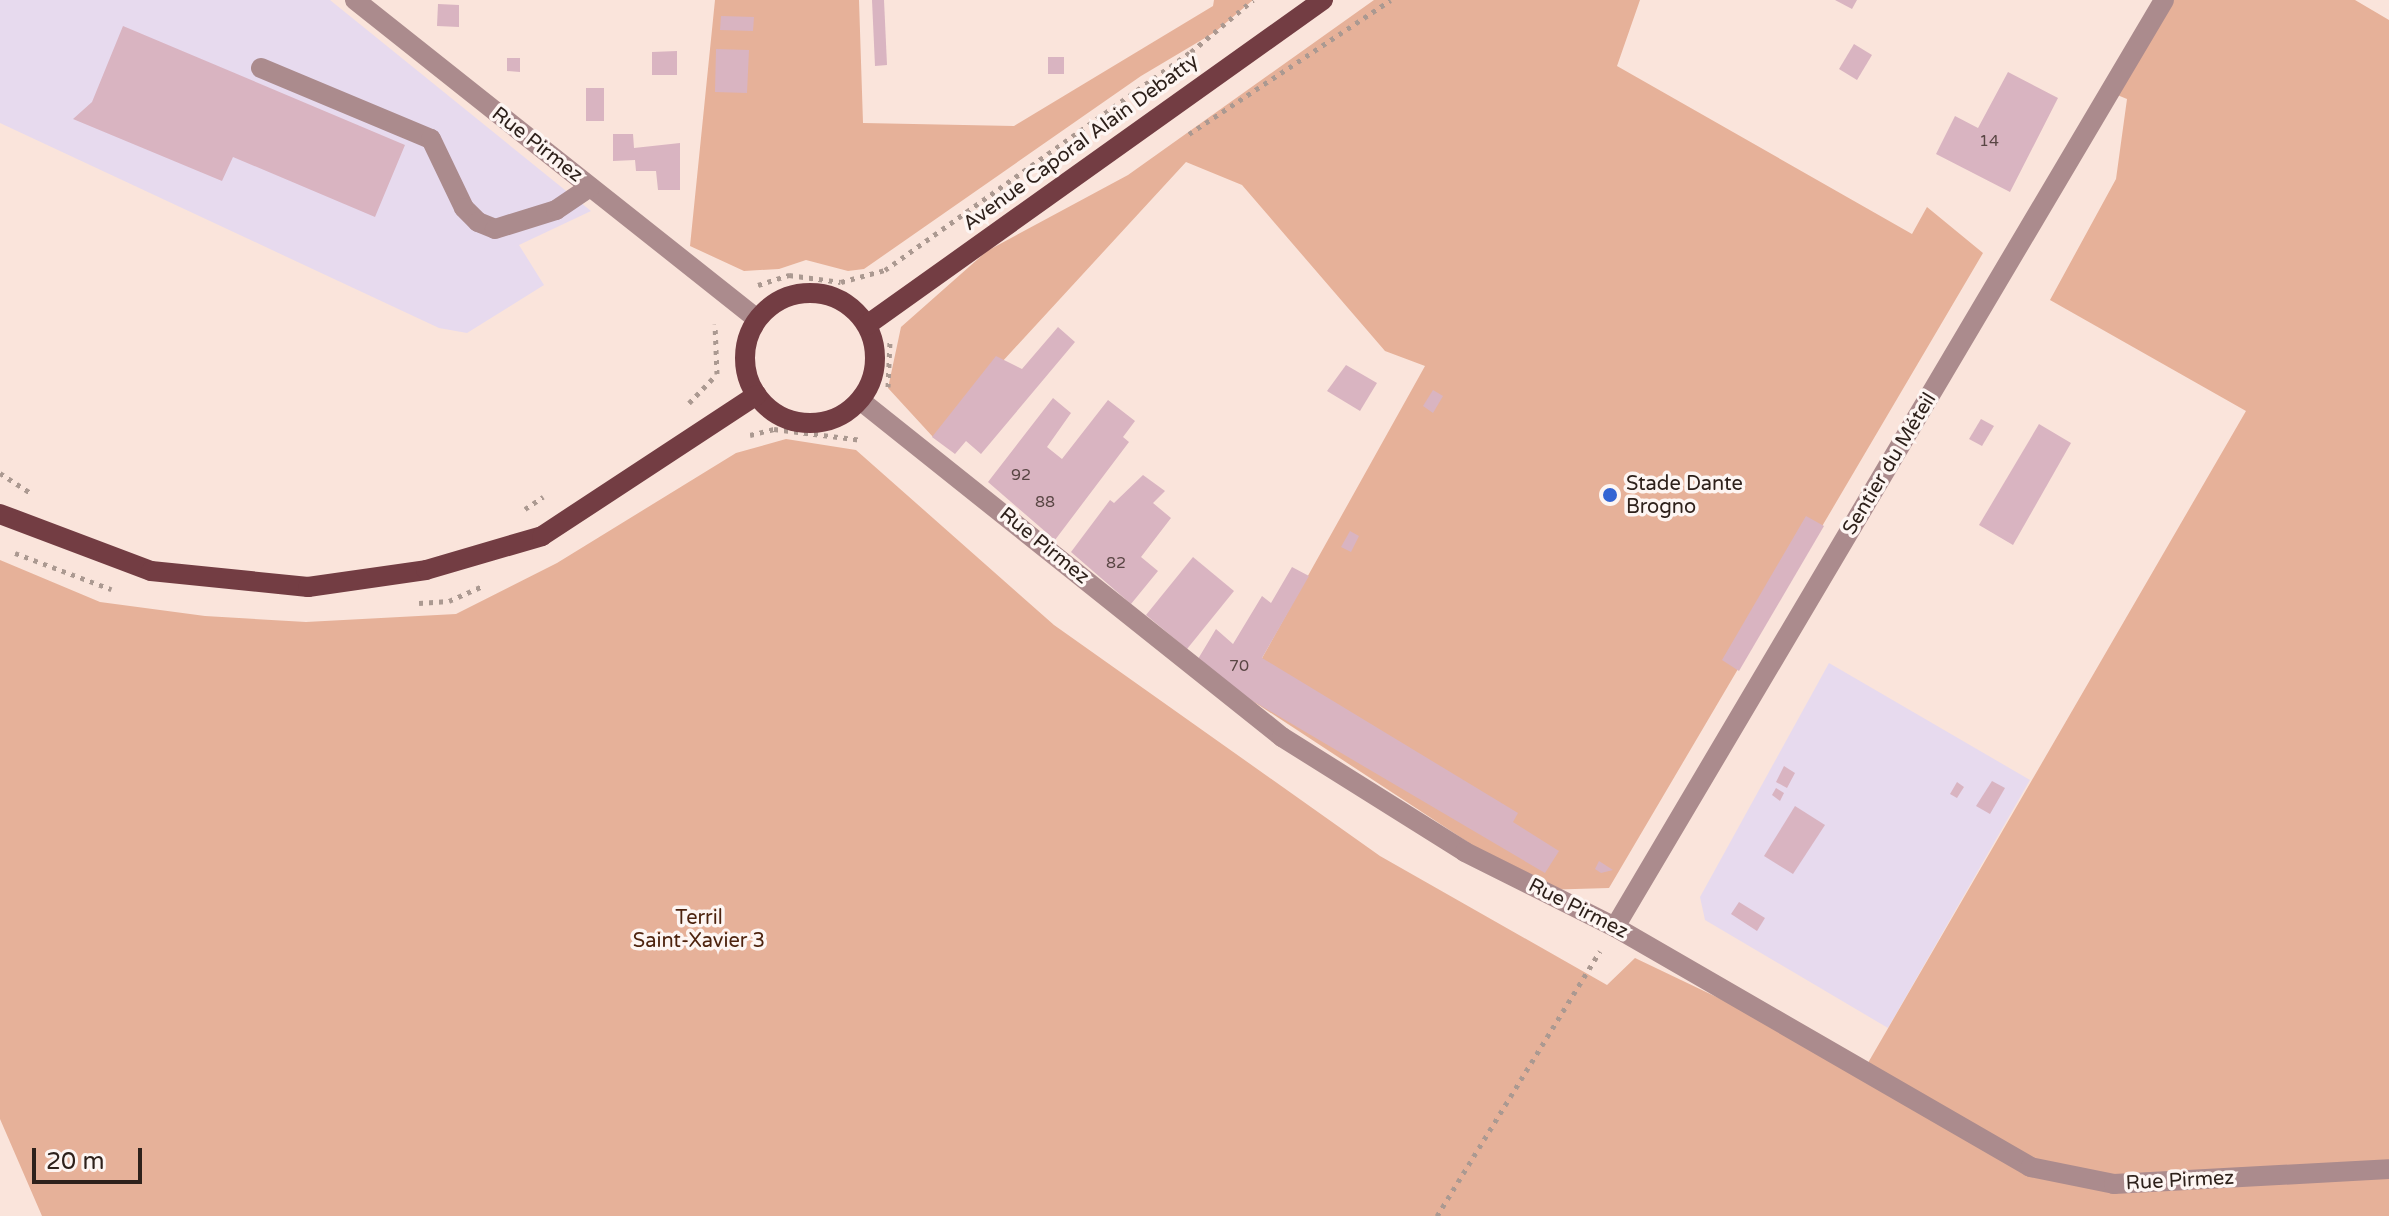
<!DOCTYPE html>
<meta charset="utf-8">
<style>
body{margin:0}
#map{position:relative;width:2389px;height:1216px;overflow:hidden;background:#fae4db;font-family:"Varela Round",sans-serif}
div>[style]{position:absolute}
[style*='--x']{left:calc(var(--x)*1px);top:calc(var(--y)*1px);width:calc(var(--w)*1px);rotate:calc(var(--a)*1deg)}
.industrial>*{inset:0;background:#e7daee}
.green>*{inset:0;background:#e6b199}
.building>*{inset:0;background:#d9b4c1}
.path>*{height:5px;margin-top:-2.5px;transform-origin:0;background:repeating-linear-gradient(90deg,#ab9991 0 4px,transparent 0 10px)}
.minor>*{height:20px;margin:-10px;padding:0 10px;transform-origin:10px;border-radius:10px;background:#ab8b8d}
.major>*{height:20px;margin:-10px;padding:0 10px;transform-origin:10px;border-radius:10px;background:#733d43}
.major>.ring{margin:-10px;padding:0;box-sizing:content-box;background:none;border:20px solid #733d43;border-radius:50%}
.dots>*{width:22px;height:22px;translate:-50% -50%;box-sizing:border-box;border:4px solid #fdf5f2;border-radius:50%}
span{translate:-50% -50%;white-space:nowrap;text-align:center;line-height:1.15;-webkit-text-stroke:7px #fdf5f2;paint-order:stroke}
.number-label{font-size:16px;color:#594644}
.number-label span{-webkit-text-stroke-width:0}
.street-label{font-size:20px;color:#2e211b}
.poi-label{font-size:20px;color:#2e211b}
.left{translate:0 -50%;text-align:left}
.park-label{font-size:20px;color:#4d230e}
.scale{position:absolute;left:32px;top:1148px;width:110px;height:36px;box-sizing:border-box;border:4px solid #2e211b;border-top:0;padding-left:10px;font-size:24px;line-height:28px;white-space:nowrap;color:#2e211b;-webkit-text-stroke:6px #fdf5f2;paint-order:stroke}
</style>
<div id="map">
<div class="industrial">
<i style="clip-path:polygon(0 0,330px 0,591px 211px,519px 245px,544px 285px,467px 333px,439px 328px,0 123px)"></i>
<i style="clip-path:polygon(1829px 663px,2030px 780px,1888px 1028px,1705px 920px,1700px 897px)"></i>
</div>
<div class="green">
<i style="clip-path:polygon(715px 0,859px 0,863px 123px,1014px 126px,1213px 6px,1214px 0,1253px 0,1215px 32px,1141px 76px,864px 269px,848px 271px,806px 260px,779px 269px,744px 271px,690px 246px)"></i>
<i style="clip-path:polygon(1374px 0,1640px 0,1617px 66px,1912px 234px,1927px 207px,1983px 253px,1609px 888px,1541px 890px,1242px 694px,1425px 366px,1385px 351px,1242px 185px,1186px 162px,933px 437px,888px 388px,901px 327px,987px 251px,1128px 175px)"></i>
<i style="clip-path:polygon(2170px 0,2355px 0,2389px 20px,2389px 1216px,42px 1216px,0 1119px,0 560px,100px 602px,205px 616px,306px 622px,456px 614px,557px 563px,736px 453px,786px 439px,856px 450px,1054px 625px,1380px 856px,1607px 985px,1635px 958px,1865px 1068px,2246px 411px,2050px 300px,2116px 179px,2127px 99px,2110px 92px)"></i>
</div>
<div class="building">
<i style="clip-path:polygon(872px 0,884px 0,887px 65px,875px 66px)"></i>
<i style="clip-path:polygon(1835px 0,1857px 0,1852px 9px)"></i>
<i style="clip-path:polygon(438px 4px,459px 5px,459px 27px,437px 26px)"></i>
<i style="clip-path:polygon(721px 16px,754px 17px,753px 31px,720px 30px)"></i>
<i style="clip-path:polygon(123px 26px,405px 145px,375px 217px,233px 157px,222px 181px,73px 119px,92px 102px)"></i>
<i style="clip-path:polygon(1854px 44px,1872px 55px,1857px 80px,1839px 69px)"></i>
<i style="clip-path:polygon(716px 49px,749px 50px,747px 93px,715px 92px)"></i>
<i style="clip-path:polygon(677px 51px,677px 75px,652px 75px,652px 52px)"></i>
<i style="clip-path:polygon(1048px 57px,1064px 57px,1064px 74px,1048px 74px)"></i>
<i style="clip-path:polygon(507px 58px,520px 58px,520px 72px,507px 71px)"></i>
<i style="clip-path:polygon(2008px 72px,2058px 98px,2010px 192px,1936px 154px,1955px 116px,1978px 128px)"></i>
<i style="clip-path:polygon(586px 88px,604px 88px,604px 121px,586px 121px)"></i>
<i style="clip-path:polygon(613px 134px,633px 134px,634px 148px,680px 143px,680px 190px,658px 190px,656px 171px,636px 171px,635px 160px,613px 161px)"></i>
<i style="clip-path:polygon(1058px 327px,1075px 342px,981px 454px,966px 441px,955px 454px,932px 437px,996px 356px,1022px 369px)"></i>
<i style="clip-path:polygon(1346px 365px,1377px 383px,1360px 411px,1327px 391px)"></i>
<i style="clip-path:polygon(1433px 390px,1443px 396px,1433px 413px,1423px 406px)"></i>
<i style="clip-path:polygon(1053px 398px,1071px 413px,1047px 447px,1062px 459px,1108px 400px,1135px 421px,1123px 437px,1129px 442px,1055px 540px,988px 482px)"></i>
<i style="clip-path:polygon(1981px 419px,1994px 426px,1982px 446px,1969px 439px)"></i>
<i style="clip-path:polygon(2039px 424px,2071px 443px,2013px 545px,1979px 525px)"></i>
<i style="clip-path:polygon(1143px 475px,1165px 491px,1153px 503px,1171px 518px,1141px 557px,1158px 571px,1131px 604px,1071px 552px,1110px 500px,1114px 503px)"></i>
<i style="clip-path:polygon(1806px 516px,1824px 526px,1739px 671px,1722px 660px)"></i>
<i style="clip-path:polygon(1350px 531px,1359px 536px,1351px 552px,1341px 547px)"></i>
<i style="clip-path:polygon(1193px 557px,1234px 591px,1187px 649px,1146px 615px)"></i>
<i style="clip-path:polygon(1292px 567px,1309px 576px,1262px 658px,1518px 813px,1513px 822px,1559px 851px,1545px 873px,1241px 694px,1198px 659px,1216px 629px,1233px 644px,1262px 596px,1271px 603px)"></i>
<i style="clip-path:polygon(1784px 766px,1795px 773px,1787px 788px,1776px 782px)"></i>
<i style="clip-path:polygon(1992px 781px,2005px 788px,1990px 814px,1976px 806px)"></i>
<i style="clip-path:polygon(1957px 782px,1964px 787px,1957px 798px,1950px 794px)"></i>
<i style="clip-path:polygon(1776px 788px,1784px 793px,1780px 801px,1772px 795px)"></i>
<i style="clip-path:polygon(1795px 806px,1825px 825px,1793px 874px,1764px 856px)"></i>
<i style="clip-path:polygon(1599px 861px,1613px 870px,1601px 873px,1595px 869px)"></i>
<i style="clip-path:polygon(1739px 902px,1765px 918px,1757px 931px,1731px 914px)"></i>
</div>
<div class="path">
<i style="--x:1189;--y:134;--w:242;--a:-33.6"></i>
<i style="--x:758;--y:285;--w:33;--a:-18"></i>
<i style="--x:789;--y:275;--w:52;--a:7.7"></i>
<i style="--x:841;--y:282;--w:46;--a:-15.3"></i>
<i style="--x:885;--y:270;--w:376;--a:-35.5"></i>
<i style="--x:1191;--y:52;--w:81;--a:-40"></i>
<i style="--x:888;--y:387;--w:46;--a:-87.5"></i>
<i style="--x:689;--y:403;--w:40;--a:-46"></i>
<i style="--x:717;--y:374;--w:50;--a:-92.3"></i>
<i style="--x:750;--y:435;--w:25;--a:-14"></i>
<i style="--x:774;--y:429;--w:89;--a:7.1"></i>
<i style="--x:0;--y:473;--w:35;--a:33"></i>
<i style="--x:525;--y:509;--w:22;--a:-34"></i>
<i style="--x:15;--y:553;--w:103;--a:20.6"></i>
<i style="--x:419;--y:603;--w:30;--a:-4"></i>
<i style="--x:449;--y:601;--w:39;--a:-24"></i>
<i style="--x:1437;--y:1216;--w:311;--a:-58.4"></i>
</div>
<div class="minor">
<i style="--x:355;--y:0;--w:513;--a:38.43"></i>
<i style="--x:261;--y:68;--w:184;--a:22.7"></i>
<i style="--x:431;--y:139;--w:76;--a:64.4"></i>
<i style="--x:464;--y:208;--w:20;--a:45"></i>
<i style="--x:478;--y:222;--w:18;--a:22"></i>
<i style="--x:495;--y:229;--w:64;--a:-17.3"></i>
<i style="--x:556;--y:210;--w:41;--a:-34.1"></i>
<i style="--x:861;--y:401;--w:539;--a:38.59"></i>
<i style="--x:1282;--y:737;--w:216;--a:32.1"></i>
<i style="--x:1465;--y:852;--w:168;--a:26.6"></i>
<i style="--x:1615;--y:927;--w:479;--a:30"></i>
<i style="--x:2030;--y:1167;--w:86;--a:11.4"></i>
<i style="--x:2114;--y:1184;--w:275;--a:-3.1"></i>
<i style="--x:1615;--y:927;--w:1077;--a:-59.36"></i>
</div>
<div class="major">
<i class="ring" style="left:745px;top:293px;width:110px;height:110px"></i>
<i style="--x:867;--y:325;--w:560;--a:-35.48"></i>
<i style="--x:0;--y:514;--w:161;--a:20.7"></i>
<i style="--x:151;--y:571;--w:158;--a:5.8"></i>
<i style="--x:308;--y:587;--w:119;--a:-8.2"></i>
<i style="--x:426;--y:570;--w:121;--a:-16.3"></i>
<i style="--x:542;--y:536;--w:257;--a:-33.3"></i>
</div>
<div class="dots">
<i style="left:1610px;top:495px;background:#3364d3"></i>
</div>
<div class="number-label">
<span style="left:1989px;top:141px">14</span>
<span style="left:1021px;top:475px">92</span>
<span style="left:1045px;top:502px">88</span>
<span style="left:1116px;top:563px">82</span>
<span style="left:1239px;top:666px">70</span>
</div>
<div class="street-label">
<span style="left:1081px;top:143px;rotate:-36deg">Avenue Caporal Alain Debatty</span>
<span style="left:537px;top:145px;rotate:38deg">Rue Pirmez</span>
<span style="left:1890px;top:464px;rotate:-59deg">Sentier du Méteil</span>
<span style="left:1044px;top:546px;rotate:39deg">Rue Pirmez</span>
<span style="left:1578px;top:909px;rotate:27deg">Rue Pirmez</span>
<span style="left:2180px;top:1181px;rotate:-3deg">Rue Pirmez</span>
</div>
<div class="poi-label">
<span class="left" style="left:1626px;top:496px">Stade Dante<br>Brogno</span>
</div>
<div class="park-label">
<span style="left:699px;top:930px">Terril<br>Saint-Xavier 3</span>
</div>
<div class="scale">20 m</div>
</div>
